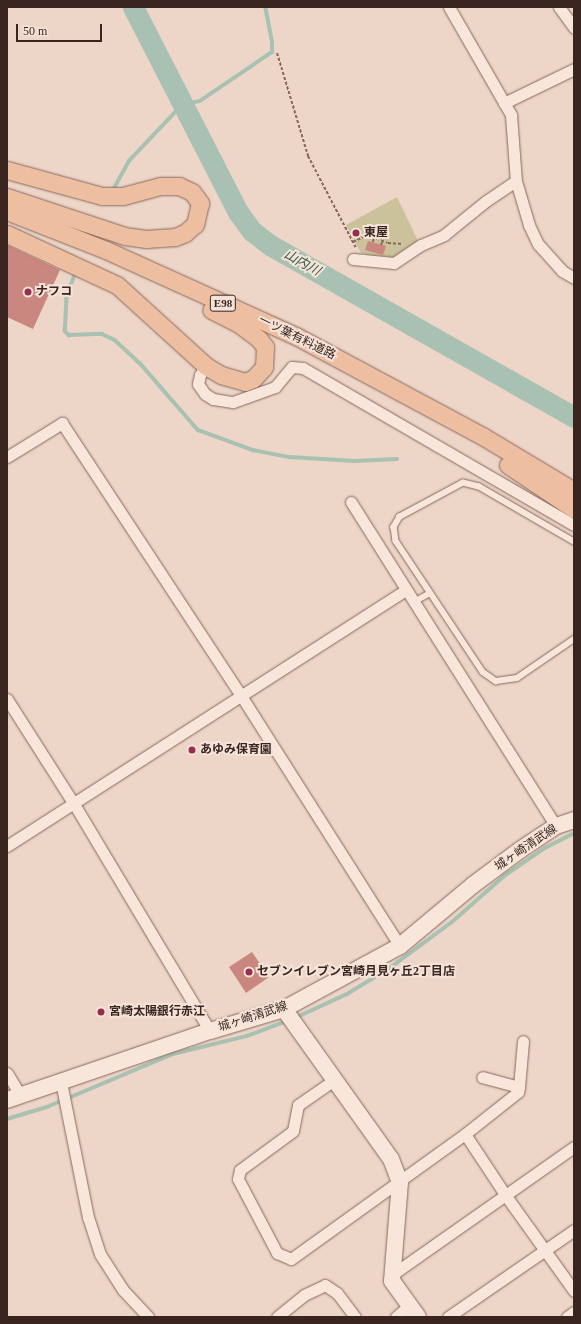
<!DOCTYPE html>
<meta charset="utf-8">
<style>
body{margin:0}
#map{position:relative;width:581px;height:1324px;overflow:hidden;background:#edd6c7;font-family:"Times New Roman","Noto Sans JP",serif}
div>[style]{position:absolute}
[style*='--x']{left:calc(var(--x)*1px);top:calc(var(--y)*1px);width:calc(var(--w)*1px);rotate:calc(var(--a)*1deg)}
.green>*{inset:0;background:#cbc29b}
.stream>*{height:3.5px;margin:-1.75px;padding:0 1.75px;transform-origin:1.75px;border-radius:1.75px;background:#a8c1b2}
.river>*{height:21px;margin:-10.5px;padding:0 10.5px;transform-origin:10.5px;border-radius:10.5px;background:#a8c1b2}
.building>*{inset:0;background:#c9877f}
.path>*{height:2px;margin-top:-1px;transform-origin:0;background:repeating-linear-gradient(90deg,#88675d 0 3px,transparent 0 5px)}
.roads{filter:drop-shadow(0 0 1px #88675d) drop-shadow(0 0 1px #88675d)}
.lane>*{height:5.5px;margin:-2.75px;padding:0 2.75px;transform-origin:2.75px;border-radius:2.75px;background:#f8e6da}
.street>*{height:11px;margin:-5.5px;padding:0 5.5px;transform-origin:5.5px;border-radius:5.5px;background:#f8e6da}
.secondary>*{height:16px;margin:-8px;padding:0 8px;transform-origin:8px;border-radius:8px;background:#f8e6da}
.primary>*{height:17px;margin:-8.5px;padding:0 8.5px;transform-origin:8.5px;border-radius:8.5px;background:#eebea1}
.dots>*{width:11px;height:11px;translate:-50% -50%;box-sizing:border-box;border:2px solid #f5e3d7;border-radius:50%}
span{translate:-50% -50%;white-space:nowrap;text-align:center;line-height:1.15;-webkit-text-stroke:4px #f5e3d7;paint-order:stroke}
.shield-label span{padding:1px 3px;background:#f5e3d7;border:1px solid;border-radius:3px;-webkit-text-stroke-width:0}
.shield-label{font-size:11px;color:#392420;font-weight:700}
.poi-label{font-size:12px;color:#392420;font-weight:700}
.left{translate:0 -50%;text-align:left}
.street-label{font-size:12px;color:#392420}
.water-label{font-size:13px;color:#305849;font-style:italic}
.frame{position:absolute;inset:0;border:8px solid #392420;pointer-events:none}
.scale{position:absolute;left:16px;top:24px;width:86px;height:18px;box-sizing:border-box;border:2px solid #392420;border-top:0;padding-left:5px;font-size:12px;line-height:14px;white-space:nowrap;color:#392420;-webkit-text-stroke:3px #f5e3d7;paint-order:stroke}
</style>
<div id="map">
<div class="green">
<i style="clip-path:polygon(397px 197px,419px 243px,391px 260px,361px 253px,346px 225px)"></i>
</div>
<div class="stream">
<i style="--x:113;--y:190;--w:33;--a:-61"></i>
<i style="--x:129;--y:161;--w:77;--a:-46.6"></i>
<i style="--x:182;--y:105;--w:18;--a:-13"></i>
<i style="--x:200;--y:101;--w:87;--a:-34.2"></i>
<i style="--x:272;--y:52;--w:10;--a:-90"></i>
<i style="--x:272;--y:42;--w:36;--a:-101"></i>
<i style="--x:76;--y:272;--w:28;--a:109"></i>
<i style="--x:67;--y:298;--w:33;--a:93"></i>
<i style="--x:65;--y:331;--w:6;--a:45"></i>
<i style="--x:69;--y:335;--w:33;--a:-2"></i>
<i style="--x:102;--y:334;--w:14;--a:25"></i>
<i style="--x:115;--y:340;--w:34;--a:43"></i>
<i style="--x:140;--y:363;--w:89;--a:49.1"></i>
<i style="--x:198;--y:430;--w:59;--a:20"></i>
<i style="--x:253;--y:450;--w:38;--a:11"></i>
<i style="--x:290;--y:457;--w:64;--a:3.6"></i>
<i style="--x:354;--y:461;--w:43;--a:-2.7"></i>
<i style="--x:295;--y:1018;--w:57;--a:-24.8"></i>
<i style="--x:347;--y:994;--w:50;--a:-31.2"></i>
<i style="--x:390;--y:968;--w:77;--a:-36.6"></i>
<i style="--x:452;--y:922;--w:68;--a:-41.4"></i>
<i style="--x:503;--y:877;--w:51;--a:-34.6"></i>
<i style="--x:545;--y:848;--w:33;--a:-27"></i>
<i style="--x:7;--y:1119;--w:42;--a:-16.7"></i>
<i style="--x:47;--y:1107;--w:137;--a:-22.8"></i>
<i style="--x:173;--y:1054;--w:76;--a:-13.7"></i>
<i style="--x:247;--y:1036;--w:43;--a:-20.6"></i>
</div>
<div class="river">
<i style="--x:133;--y:7;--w:230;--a:62.9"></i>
<i style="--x:238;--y:212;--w:24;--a:54"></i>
<i style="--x:252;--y:231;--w:23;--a:38"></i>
<i style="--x:270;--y:245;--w:349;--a:29.5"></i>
</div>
<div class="building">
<i style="clip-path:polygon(368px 241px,386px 246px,383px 255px,365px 250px)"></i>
<i style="clip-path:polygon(7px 245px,60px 270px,33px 329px,7px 317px)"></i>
<i style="clip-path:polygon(252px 952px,269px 977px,246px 993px,229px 967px)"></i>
</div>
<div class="path">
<i style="--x:277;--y:53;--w:108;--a:73.2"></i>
<i style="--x:308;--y:156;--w:104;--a:62.4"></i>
<i style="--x:353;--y:242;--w:16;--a:-27"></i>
<i style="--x:367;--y:235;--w:22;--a:21"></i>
<i style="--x:388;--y:243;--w:15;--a:4"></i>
<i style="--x:373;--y:242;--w:5;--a:-79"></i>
<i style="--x:381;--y:245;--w:5;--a:-68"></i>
</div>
<div class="roads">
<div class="lane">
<i style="--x:574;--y:542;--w:110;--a:-149.9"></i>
<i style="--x:479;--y:487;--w:16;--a:-166"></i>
<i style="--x:463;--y:483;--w:72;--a:151.6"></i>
<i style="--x:400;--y:517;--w:12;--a:121"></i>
<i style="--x:394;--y:527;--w:14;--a:82"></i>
<i style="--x:396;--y:541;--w:157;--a:56.4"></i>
<i style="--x:483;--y:672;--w:16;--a:35"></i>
<i style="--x:496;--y:681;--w:21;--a:-8"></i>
<i style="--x:517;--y:678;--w:69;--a:-34.4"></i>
<i style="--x:414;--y:602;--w:18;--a:-29"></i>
</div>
<div class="street">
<i style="--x:449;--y:7;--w:125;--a:60.1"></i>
<i style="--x:511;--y:115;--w:66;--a:85.7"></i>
<i style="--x:516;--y:181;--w:46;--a:73.5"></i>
<i style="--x:529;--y:225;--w:21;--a:65"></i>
<i style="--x:538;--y:244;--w:36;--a:48"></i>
<i style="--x:562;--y:271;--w:14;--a:30"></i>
<i style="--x:559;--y:7;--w:26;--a:54"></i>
<i style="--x:504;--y:103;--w:78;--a:-25.9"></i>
<i style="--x:353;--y:259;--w:41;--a:5.6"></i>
<i style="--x:394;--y:263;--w:32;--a:-34"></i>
<i style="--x:421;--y:245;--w:25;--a:-23"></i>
<i style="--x:444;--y:235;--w:54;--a:-39"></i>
<i style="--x:486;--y:201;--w:36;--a:-34"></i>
<i style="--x:206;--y:366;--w:11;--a:124"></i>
<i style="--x:200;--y:375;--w:9;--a:103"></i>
<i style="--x:198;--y:384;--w:12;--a:55"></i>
<i style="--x:205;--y:394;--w:9;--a:32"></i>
<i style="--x:213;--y:399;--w:20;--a:9"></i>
<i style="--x:233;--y:402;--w:45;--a:-19.7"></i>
<i style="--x:275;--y:387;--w:26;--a:-50"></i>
<i style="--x:292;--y:367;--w:11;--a:5"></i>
<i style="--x:303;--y:368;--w:313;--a:30.1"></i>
<i style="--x:7;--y:457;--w:65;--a:-31.7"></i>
<i style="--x:62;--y:423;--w:324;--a:56.7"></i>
<i style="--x:240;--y:694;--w:299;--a:57.6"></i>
<i style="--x:351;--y:502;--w:383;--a:57.7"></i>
<i style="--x:7;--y:699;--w:125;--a:57.5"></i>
<i style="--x:74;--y:804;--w:265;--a:59.1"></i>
<i style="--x:7;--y:846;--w:474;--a:-32.7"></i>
<i style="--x:7;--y:1073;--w:27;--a:59"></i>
<i style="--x:334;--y:1080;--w:44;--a:145.2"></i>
<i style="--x:298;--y:1105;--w:26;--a:101"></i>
<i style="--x:293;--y:1131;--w:66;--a:143.7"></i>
<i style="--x:240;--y:1170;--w:9;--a:103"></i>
<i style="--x:238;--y:1179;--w:84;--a:62.2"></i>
<i style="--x:277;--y:1253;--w:15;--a:23"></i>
<i style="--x:291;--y:1259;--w:214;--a:-35.7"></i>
<i style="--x:465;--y:1134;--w:68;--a:-38.4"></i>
<i style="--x:518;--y:1092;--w:5;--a:-79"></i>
<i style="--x:519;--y:1087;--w:38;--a:-165"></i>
<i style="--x:61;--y:1082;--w:138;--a:78.7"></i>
<i style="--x:88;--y:1217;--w:39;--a:72"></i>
<i style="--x:100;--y:1254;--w:43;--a:57.4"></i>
<i style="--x:123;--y:1290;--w:37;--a:47"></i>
<i style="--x:519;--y:1087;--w:46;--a:-85"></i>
<i style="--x:465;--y:1134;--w:74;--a:56.5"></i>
<i style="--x:506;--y:1196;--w:117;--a:54.4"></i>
<i style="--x:393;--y:1274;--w:221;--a:-35.1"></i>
<i style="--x:277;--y:1317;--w:35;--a:-39"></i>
<i style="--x:304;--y:1295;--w:23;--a:-25"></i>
<i style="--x:325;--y:1285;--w:14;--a:34"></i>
<i style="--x:337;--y:1293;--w:30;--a:53"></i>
<i style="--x:396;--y:1317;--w:18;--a:-41"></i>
<i style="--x:448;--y:1317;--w:153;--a:-34.6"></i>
<i style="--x:567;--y:1317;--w:9;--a:-36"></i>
</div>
<div class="secondary">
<i style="--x:284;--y:1009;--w:184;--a:54.5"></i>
<i style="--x:391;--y:1159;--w:25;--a:69"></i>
<i style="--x:400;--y:1182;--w:99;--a:94.6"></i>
<i style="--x:392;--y:1281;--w:44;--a:54.2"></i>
<i style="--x:7;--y:1100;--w:214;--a:-18.8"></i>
<i style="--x:210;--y:1031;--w:77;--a:-16.6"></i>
<i style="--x:284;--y:1009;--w:132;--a:-28.5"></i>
<i style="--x:400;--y:946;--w:95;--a:-39.9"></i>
<i style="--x:473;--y:885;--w:59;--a:-36.7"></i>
<i style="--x:520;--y:850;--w:43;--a:-33.7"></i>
<i style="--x:556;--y:826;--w:19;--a:-18"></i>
</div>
<div class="primary">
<i style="--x:7;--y:170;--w:98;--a:15.3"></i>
<i style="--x:102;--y:196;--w:21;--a:0"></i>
<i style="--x:123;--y:196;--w:39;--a:-15"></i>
<i style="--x:161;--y:186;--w:18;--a:0"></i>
<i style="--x:179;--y:186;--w:14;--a:25"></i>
<i style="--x:192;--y:192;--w:14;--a:54"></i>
<i style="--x:200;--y:203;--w:22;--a:103"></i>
<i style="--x:195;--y:224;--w:13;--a:138"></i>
<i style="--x:185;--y:233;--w:11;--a:158"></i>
<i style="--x:175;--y:237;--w:29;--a:176"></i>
<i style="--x:146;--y:239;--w:21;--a:-172"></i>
<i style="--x:125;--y:236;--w:124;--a:-161.7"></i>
<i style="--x:7;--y:211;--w:106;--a:21.5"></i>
<i style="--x:106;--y:250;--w:209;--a:24.4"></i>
<i style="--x:296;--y:336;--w:213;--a:28.2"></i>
<i style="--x:484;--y:437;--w:105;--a:31"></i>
<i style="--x:7;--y:234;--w:121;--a:24.9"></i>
<i style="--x:117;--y:285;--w:120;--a:42.3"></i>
<i style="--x:206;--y:366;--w:17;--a:31"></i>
<i style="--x:221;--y:375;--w:25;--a:16"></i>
<i style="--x:245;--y:382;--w:9;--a:-21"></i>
<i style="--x:253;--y:379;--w:16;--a:-47"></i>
<i style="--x:264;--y:367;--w:20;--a:-87"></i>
<i style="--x:265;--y:347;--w:10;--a:-127"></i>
<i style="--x:259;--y:339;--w:25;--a:-143"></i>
<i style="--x:239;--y:324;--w:31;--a:-153"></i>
<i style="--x:508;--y:465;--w:79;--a:33.7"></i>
</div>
</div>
<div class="dots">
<i style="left:356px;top:233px;background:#952f50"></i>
<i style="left:28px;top:292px;background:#952f50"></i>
<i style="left:192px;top:750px;background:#952f50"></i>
<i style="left:249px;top:972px;background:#952f50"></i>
<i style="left:101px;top:1012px;background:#952f50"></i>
</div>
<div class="shield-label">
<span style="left:223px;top:303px">E98</span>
</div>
<div class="poi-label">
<span class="left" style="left:364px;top:233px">東屋</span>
<span class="left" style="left:36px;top:292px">ナフコ</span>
<span class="left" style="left:200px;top:750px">あゆみ保育園</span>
<span class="left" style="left:257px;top:972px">セブンイレブン宮崎月見ヶ丘2丁目店</span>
<span class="left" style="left:109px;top:1012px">宮崎太陽銀行赤江</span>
</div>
<div class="street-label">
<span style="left:297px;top:338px;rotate:26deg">一ツ葉有料道路</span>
<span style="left:526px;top:848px;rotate:-34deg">城ヶ崎清武線</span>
<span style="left:253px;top:1017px;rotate:-18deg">城ヶ崎清武線</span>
</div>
<div class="water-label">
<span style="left:302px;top:263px;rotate:29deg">山内川</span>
</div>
<div class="frame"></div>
<div class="scale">50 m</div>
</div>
